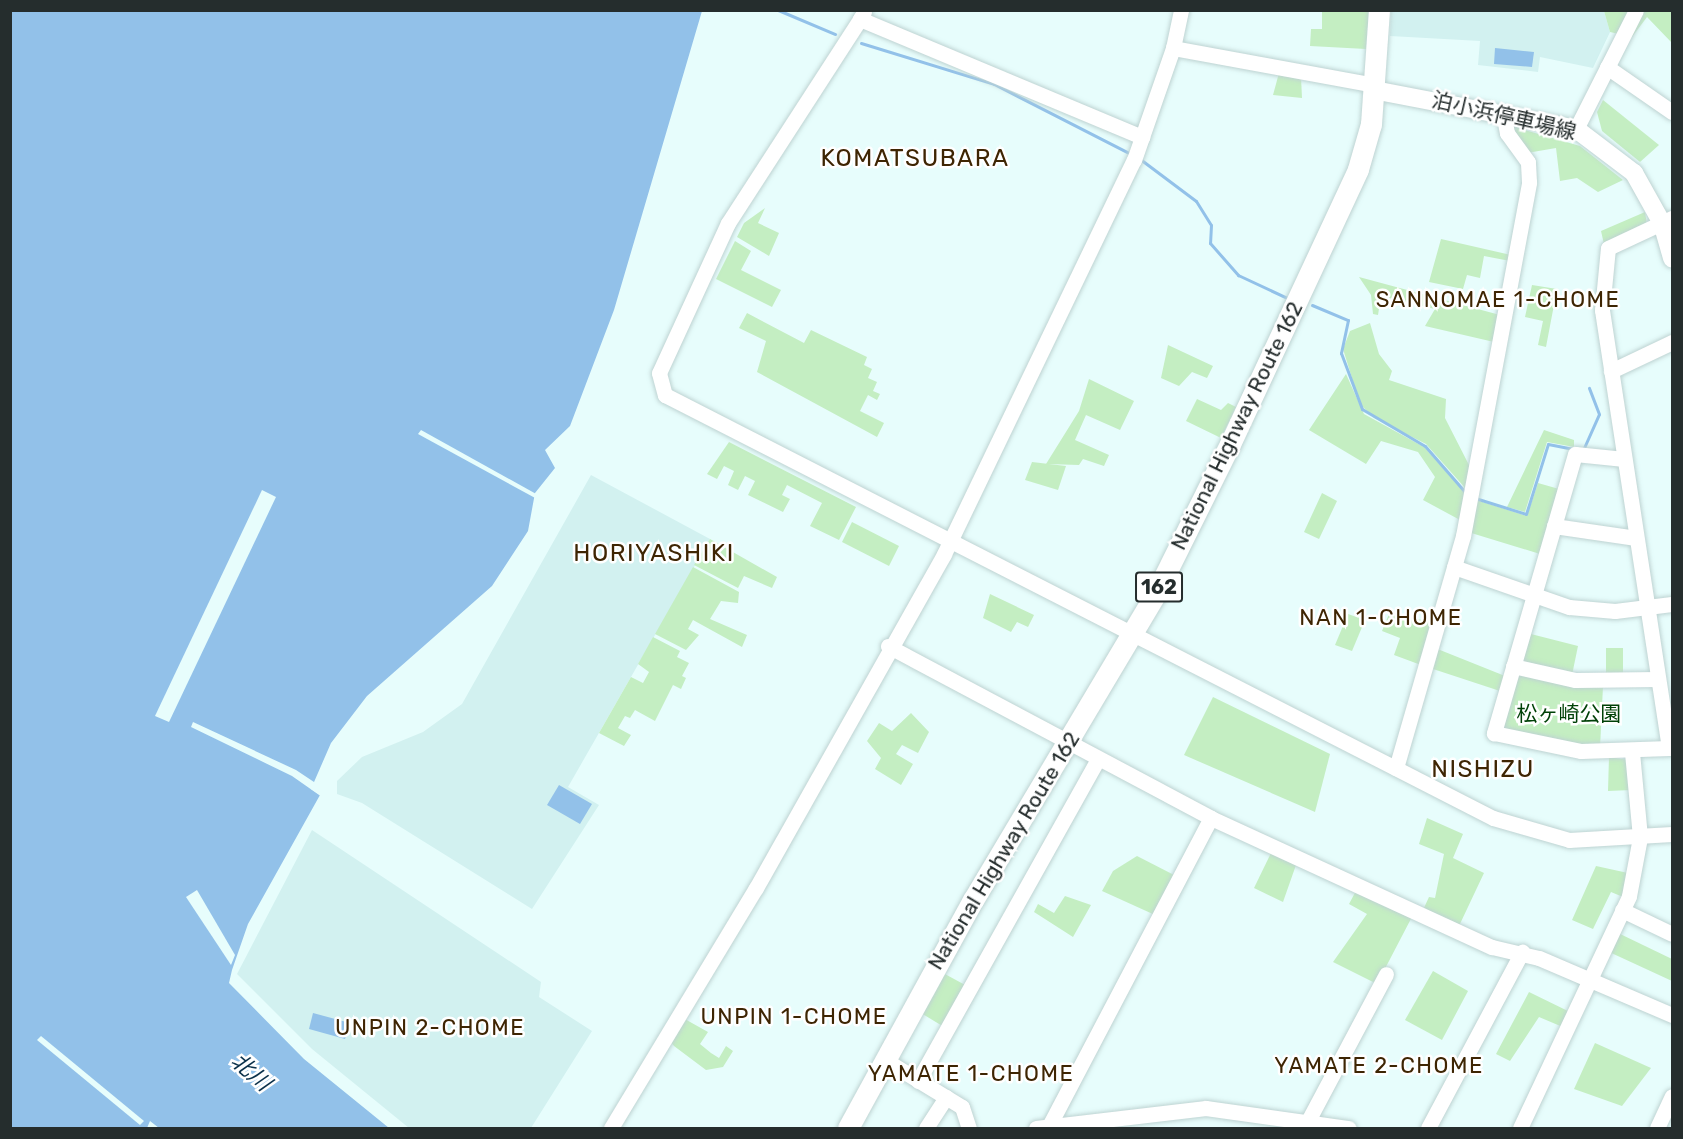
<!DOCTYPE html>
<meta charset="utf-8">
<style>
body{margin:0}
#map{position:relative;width:1683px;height:1139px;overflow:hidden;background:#e7fdfc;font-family:Rubik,"Noto Sans JP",sans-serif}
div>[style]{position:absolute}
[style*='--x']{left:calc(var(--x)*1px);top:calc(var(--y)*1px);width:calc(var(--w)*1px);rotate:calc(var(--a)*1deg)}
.built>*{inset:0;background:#d2f1f0}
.green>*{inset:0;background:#c4eec2}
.water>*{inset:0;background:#92c1e9}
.pier>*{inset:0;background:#e7fdfc}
.stream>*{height:3px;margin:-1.5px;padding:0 1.5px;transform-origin:1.5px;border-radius:1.5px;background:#92c1e9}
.roads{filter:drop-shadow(0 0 2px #bed3d2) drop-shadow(0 0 2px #bed3d2)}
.minor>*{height:15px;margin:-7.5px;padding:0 7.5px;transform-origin:7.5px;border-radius:7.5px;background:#fff}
.major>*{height:18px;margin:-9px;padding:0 9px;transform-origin:9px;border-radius:9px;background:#fff}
.highway>*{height:21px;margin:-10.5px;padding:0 10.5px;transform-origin:10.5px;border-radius:10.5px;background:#fff}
span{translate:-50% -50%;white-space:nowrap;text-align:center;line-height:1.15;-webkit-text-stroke:5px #fff;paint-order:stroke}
.shield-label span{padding:2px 4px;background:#fff;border:2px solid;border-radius:4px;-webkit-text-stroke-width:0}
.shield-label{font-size:20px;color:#252d2d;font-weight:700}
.street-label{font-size:21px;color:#252d2d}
.park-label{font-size:21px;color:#004107}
.neighbourhood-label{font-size:22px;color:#3e2503;letter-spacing:1.5px}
.water-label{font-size:22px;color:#0b314b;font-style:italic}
.quarter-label{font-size:24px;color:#3e2503;letter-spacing:1.5px}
.frame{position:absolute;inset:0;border:12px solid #252d2d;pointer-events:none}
</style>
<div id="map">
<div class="built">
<i style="clip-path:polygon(1391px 10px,1604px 11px,1610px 32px,1593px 68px,1540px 57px,1538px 72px,1478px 65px,1480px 41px,1390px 36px)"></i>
<i style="clip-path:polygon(591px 475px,710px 539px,568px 787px,599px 805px,532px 909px,362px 803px,337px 794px,337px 781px,362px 757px,423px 732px,462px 704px)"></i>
<i style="clip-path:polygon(312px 830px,541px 982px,539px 997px,592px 1031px,531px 1128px,409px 1128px,312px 1049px,237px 974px)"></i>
</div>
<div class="green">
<i style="clip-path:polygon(1322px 11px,1369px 11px,1366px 49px,1310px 46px,1311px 29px,1322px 29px)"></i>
<i style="clip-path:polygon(1604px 11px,1672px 11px,1672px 43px,1647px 17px,1632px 37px,1610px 32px)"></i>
<i style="clip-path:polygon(1279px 73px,1301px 77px,1302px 98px,1273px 95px)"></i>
<i style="clip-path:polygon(1603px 100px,1659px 145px,1640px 162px,1602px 131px,1597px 112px)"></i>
<i style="clip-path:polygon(1511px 126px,1580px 146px,1623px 180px,1598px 192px,1577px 178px,1560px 181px,1556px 148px,1527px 153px)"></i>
<i style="clip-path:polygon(765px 208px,758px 223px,779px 233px,769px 256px,737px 237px,744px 223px)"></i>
<i style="clip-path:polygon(1645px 212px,1647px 225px,1604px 244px,1601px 231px)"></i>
<i style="clip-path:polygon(1441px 239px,1511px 255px,1510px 261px,1484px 256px,1480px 278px,1467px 275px,1463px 289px,1429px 282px)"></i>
<i style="clip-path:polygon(735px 241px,751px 251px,741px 270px,781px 290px,772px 307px,716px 279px)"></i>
<i style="clip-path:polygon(1359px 277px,1500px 315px,1494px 342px,1425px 326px,1435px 309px,1381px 296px,1378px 315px,1373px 314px,1371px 295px)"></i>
<i style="clip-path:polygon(1532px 285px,1557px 289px,1546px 347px,1538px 345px,1543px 321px,1525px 317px)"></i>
<i style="clip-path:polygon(747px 313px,804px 343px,811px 330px,867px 357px,864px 365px,872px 369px,868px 378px,877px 382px,873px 391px,880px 394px,877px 400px,868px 395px,860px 411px,884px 423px,877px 437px,757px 372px,766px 341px,739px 328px)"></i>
<i style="clip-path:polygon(1370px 323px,1379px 354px,1392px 371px,1389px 380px,1446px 399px,1445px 418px,1470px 467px,1466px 489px,1426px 444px,1374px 418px,1360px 404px,1343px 349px,1350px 331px)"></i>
<i style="clip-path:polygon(1168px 345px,1213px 366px,1207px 378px,1192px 372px,1179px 386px,1161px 378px)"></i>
<i style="clip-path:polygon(1346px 374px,1364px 414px,1424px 447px,1465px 493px,1460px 520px,1423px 500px,1435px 477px,1418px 452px,1381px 441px,1366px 464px,1309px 430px)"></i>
<i style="clip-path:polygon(1089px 379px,1134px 401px,1120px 430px,1086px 415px,1075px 440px,1109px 455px,1104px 466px,1083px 459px,1079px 465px,1046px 464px,1079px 411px)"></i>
<i style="clip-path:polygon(1197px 399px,1221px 410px,1228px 403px,1236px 407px,1221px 438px,1186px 421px)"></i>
<i style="clip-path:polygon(1544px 430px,1574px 440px,1574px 447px,1547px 442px,1525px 512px,1507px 507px)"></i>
<i style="clip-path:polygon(729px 442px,856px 507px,839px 540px,810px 526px,822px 503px,787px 485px,782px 495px,790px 499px,783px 512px,748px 495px,755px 481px,745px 476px,738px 490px,728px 485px,734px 471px,724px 466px,717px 479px,707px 474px)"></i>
<i style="clip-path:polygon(1032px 462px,1066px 466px,1058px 490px,1025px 480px)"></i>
<i style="clip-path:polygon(1538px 483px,1559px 489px,1540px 554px,1468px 532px,1473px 499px,1527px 516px)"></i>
<i style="clip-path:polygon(1322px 493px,1337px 501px,1319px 539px,1304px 532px)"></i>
<i style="clip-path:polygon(852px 522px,899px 546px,889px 566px,842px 542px)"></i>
<i style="clip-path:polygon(710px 539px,777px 577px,772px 588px,744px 576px,738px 588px,694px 565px)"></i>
<i style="clip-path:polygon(693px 567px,739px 592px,738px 603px,721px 601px,710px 619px,747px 635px,742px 647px,693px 620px,688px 629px,699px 635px,686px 650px,655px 634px)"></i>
<i style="clip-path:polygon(990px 594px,1034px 615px,1028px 627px,1017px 622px,1011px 632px,983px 618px)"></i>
<i style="clip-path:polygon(1348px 614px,1365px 620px,1352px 651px,1335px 645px)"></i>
<i style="clip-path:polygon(1389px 614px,1433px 622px,1421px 665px,1394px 655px,1400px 638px,1382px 631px)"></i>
<i style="clip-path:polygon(1527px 633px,1578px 646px,1572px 675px,1522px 663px)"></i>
<i style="clip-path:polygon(653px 637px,680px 651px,677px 657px,689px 663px,682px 676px,686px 678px,681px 689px,673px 685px,655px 721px,635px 710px,630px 718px,625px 716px,618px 728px,631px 735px,624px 746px,599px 733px,631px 677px,643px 683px,649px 672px,638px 664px)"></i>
<i style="clip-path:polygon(1435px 648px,1505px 676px,1500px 691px,1430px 668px)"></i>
<i style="clip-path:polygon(1606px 648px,1623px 648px,1623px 677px,1606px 677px)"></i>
<i style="clip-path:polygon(1515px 674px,1603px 686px,1600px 748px,1502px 730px)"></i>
<i style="clip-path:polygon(1213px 697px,1330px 754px,1315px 812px,1184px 755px)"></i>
<i style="clip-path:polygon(911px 713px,929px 732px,918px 753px,902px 745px,896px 754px,913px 764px,901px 785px,875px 769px,881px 758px,867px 741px,879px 723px,892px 731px)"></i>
<i style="clip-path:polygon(1609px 757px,1628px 760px,1631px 790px,1608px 791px)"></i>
<i style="clip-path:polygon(1427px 818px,1463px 834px,1453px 858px,1484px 873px,1459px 926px,1423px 910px,1429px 897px,1435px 898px,1444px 854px,1419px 844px)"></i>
<i style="clip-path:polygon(1271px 853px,1296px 865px,1283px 902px,1254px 888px)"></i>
<i style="clip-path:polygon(1137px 856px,1176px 876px,1155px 915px,1102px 891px,1113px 871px)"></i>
<i style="clip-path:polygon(1596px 866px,1628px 873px,1623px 897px,1611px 892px,1593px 929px,1572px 920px)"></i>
<i style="clip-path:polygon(1357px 889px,1414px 913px,1377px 984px,1333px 962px,1367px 914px,1349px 904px)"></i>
<i style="clip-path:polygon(1065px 896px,1091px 905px,1073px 937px,1034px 912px,1038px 904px,1054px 913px)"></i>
<i style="clip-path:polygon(1616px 932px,1672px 959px,1672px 981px,1607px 951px)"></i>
<i style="clip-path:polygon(1433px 971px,1468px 991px,1442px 1040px,1405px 1020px)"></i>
<i style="clip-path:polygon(943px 973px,967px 986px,944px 1027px,921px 1013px)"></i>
<i style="clip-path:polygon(1529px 992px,1572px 1013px,1565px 1028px,1539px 1017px,1510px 1061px,1496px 1054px)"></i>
<i style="clip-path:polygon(683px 1018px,708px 1032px,700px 1044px,711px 1053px,719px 1058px,726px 1046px,733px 1051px,723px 1067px,706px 1070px,674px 1046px,670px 1041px)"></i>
<i style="clip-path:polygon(1595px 1043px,1651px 1068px,1622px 1106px,1574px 1089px)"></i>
</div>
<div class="water">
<i style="clip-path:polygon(10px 11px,702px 11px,614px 310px,570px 426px,545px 450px,555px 468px,535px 493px,528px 531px,492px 586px,367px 696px,331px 743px,311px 789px,320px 795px,248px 924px,232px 970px,229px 983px,304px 1059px,389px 1128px,159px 1128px,150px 1121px,147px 1128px,11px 1128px)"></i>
<i style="clip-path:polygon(1495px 48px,1534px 52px,1532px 67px,1494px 64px)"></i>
<i style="clip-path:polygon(559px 785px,592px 804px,580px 824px,547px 805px)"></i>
<i style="clip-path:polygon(313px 1013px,350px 1023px,345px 1039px,309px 1029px)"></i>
</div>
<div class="pier">
<i style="clip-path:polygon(421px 430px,538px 495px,537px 499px,418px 434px)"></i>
<i style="clip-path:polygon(262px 490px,276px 497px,169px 722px,155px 716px)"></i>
<i style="clip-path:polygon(193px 722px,296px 770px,317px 784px,322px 797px,292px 776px,191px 727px)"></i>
<i style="clip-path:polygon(197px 890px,235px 955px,231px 965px,186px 897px)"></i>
<i style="clip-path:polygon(41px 1036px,144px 1121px,140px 1125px,37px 1040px)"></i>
</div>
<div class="stream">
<i style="--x:778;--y:10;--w:62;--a:22.8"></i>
<i style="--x:861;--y:43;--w:139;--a:17.1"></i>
<i style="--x:994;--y:84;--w:154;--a:27.1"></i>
<i style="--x:1140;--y:159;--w:70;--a:36.9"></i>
<i style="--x:1196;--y:201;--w:28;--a:58"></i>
<i style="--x:1211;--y:225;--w:18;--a:93"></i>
<i style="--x:1210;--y:243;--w:43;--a:48.8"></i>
<i style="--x:1238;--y:275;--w:54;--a:25.1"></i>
<i style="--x:1312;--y:305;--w:39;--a:23"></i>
<i style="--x:1348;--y:320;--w:34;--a:102"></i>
<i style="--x:1341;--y:353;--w:60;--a:69.4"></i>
<i style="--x:1362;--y:409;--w:73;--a:30.4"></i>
<i style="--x:1425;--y:446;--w:61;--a:49"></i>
<i style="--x:1583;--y:450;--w:39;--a:-66"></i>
<i style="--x:1599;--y:414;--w:28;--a:-111"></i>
<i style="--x:1475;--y:498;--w:53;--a:17.4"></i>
<i style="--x:1526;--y:514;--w:73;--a:-72.6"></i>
<i style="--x:1548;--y:444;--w:26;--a:11"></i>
</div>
<div class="roads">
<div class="minor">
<i style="--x:864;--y:12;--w:8;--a:120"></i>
<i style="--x:860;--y:19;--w:306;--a:22.7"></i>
<i style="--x:860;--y:19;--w:243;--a:122.9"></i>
<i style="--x:728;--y:223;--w:165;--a:114.7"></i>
<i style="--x:659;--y:373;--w:23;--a:75"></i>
<i style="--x:665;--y:395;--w:930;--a:27.06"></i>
<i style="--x:1493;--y:818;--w:79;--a:16.1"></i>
<i style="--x:1569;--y:840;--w:103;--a:-3.3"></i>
<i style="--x:1173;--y:48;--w:204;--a:10.4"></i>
<i style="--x:1607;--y:67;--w:79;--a:34.7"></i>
<i style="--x:1576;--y:129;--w:133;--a:-63.2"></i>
<i style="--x:1611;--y:371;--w:68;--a:-25.4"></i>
<i style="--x:1624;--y:459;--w:49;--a:-174.2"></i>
<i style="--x:1575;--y:454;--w:291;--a:106.2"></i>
<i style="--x:1494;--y:733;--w:89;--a:11.7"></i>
<i style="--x:1581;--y:751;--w:88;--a:-2"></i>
<i style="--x:1669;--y:748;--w:443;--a:-98.7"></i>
<i style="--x:1602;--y:310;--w:62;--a:-84.5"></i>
<i style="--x:1608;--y:248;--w:71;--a:-25.1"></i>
<i style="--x:1554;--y:526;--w:83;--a:8.3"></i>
<i style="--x:1454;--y:567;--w:122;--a:19.2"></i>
<i style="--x:1569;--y:607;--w:46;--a:5"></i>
<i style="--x:1615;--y:611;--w:57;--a:-7"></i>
<i style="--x:888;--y:646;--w:366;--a:28"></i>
<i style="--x:1211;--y:818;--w:309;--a:24.7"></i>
<i style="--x:1492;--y:947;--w:48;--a:13.2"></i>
<i style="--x:1539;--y:958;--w:145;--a:23.2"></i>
<i style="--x:1513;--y:666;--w:64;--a:12.7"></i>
<i style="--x:1575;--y:680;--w:83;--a:-0.7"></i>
<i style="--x:1396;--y:768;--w:241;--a:-73.9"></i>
<i style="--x:1463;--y:536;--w:360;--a:-79.4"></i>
<i style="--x:1529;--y:182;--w:20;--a:-93"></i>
<i style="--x:1528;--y:162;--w:36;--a:-126"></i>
<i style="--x:1507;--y:133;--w:20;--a:-101"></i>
<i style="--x:1622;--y:910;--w:55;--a:25.6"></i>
<i style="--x:885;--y:1060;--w:90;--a:31.4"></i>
<i style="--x:962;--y:1107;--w:22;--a:72"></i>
<i style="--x:918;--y:1081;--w:367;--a:-60.8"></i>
<i style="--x:1309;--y:1119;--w:164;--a:-62"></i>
<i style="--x:1049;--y:1126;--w:348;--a:-62.3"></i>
<i style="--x:611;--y:1128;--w:280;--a:-58.9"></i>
<i style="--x:756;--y:888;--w:383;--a:-60.6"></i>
<i style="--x:944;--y:554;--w:437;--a:-64.3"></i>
<i style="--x:1134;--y:160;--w:119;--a:-70.8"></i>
<i style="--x:1173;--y:48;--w:39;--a:-78"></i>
<i style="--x:926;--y:1128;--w:37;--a:-57"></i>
<i style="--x:1036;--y:1128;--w:171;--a:-6.7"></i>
<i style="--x:1206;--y:1108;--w:144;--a:8"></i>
<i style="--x:1428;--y:1128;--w:200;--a:-61.9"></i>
<i style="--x:1520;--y:1128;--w:256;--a:-64.8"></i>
<i style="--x:1629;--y:896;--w:60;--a:-79.4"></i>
<i style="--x:1640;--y:837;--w:85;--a:-95.4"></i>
<i style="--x:1657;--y:1128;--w:35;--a:-65"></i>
</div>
<div class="major">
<i style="--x:1374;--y:90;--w:206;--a:10.9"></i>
<i style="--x:1576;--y:129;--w:73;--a:37.2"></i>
<i style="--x:1634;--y:173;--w:57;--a:60.8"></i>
<i style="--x:1662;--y:223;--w:37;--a:74"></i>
</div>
<div class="highway">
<i style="--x:848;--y:1128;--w:260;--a:-61.3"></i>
<i style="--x:973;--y:900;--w:357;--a:-59.2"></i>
<i style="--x:1156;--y:593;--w:166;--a:-63.6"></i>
<i style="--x:1230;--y:444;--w:303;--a:-65"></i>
<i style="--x:1358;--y:169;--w:47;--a:-73.9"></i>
<i style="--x:1371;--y:124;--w:114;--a:-86"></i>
</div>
</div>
<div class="shield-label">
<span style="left:1159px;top:587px">162</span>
</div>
<div class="street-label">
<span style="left:1504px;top:116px;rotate:13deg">泊小浜停車場線</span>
<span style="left:1237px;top:426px;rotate:-64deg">National Highway Route 162</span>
<span style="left:1004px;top:851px;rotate:-59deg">National Highway Route 162</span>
</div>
<div class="park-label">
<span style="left:1569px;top:714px">松ヶ崎公園</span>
</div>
<div class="neighbourhood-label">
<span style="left:1498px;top:300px">SANNOMAE 1-CHOME</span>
<span style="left:1381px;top:618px">NAN 1-CHOME</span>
<span style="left:794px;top:1017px">UNPIN 1-CHOME</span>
<span style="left:430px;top:1028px">UNPIN 2-CHOME</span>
<span style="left:1379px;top:1066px">YAMATE 2-CHOME</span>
<span style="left:971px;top:1074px">YAMATE 1-CHOME</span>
</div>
<div class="water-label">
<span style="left:251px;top:1072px;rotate:41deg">北川</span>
</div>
<div class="quarter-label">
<span style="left:915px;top:159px">KOMATSUBARA</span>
<span style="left:654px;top:554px">HORIYASHIKI</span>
<span style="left:1483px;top:770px">NISHIZU</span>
</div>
<div class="frame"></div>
</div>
